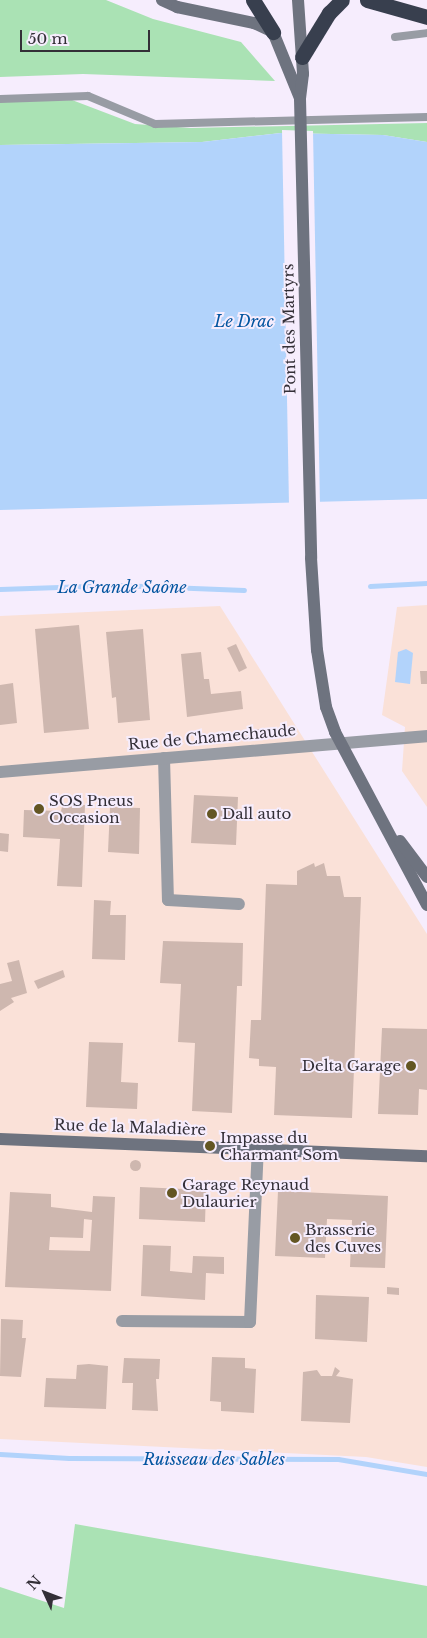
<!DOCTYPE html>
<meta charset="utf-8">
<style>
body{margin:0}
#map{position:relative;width:427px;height:1638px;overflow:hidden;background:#f6edfd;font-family:"Libre Baskerville",serif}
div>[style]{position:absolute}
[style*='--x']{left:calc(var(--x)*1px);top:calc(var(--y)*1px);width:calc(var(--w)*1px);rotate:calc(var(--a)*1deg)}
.industrial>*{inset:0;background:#fae1d8}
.green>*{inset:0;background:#aae2b4}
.water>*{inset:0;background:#b2d3fb}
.pier>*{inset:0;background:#f6edfd}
.stream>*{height:5px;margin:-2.5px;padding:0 2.5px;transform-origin:2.5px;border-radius:2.5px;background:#b2d3fb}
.building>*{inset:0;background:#ceb7af}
.round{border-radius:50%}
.lane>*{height:8px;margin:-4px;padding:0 4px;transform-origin:4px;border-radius:4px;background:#989ca4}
.street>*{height:12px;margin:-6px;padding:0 6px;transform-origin:6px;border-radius:6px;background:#989ca4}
.secondary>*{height:12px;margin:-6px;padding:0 6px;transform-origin:6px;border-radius:6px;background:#6e737f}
.highway>*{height:15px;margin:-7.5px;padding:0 7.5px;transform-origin:7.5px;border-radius:7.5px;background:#383f4e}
.dots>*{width:14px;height:14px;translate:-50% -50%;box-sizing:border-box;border:2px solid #f6edfd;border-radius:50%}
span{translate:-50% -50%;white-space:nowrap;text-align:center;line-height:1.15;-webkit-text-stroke:4px #f6edfd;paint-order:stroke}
.street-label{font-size:15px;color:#332f37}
.poi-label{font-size:15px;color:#332f37}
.left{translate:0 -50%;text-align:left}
.right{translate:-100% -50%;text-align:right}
.water-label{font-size:16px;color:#0355a0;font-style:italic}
.north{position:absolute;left:20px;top:1568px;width:50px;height:50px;-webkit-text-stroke:4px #f6edfd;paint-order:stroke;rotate:313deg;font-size:14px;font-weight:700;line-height:20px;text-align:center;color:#332f37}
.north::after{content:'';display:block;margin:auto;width:18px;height:22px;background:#332f37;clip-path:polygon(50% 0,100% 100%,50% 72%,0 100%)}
.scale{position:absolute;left:20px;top:30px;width:130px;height:22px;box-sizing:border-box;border:2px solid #332f37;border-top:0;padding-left:6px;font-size:15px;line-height:18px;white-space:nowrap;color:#332f37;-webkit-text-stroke:4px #f6edfd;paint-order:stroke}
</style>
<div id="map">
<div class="industrial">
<i style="clip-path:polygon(427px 605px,427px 807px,402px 771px,405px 727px,382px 715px,397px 607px)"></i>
<i style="clip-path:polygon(220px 606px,427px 934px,427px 1467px,366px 1457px,0 1439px,0 616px)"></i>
</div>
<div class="green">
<i style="clip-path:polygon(0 0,106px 0,153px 19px,241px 42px,275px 81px,83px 74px,0 77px)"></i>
<i style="clip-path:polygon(72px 100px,135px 124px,190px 128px,427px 123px,427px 142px,383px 135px,281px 133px,202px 142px,0 145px,0 102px)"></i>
<i style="clip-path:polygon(75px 1524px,427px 1586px,427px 1638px,0 1638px,0 1587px,64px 1608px)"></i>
</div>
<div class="water">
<i style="clip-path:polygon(281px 133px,383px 135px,427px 142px,427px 499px,0 510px,0 145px,202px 142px)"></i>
<i style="clip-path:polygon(406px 649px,413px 653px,410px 684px,395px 682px,398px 652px)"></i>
</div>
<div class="pier">
<i style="clip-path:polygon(282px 130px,313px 131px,320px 505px,289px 505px)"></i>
</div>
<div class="stream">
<i style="--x:370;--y:586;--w:57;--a:-3"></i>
<i style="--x:0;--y:589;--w:118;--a:-1.9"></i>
<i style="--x:118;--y:585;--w:126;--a:2.3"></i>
<i style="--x:0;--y:1454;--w:69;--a:3.3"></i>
<i style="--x:69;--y:1458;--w:269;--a:0.2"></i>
<i style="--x:338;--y:1459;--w:90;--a:9.6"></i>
</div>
<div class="building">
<i style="clip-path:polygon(79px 625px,89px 729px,44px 733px,35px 629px)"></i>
<i style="clip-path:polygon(143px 629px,150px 720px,118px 723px,116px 697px,112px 698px,106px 632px)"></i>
<i style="clip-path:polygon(236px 644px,247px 668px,239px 672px,227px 648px)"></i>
<i style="clip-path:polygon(201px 652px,204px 679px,209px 679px,211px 694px,241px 691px,243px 709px,187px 717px,181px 654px)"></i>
<i style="clip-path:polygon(420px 671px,427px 671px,427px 684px,421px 684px)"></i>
<i style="clip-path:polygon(13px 683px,17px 723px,0 725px,0 685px)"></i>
<i style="clip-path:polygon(252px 729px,261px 729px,261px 738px,252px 739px)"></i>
<i style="clip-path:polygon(194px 795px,238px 797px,236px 845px,191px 843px)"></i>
<i style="clip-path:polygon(85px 805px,82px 887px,57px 886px,60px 839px,23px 837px,24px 810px,61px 811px,62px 807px)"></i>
<i style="clip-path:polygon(110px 807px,140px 808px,139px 854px,108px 852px)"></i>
<i style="clip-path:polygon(0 833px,9px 834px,8px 852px,0 851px)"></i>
<i style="clip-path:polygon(314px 863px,315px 867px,324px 863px,327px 876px,340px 876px,344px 897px,361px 897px,352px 1118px,274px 1115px,276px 1067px,259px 1066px,259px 1059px,249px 1058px,251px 1020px,261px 1020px,266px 884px,297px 885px,297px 871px)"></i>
<i style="clip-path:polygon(94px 900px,111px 901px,110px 915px,126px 915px,125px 960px,92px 959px)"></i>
<i style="clip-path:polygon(163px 941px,243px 943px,242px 986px,237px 986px,232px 1113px,192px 1111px,195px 1043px,178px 1042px,181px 984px,160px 983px)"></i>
<i style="clip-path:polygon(19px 960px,27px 993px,11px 998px,14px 1002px,0 1011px,0 984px,12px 981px,7px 963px)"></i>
<i style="clip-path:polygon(63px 970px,65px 977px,38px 989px,34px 981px)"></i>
<i style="clip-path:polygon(382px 1028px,427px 1029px,427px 1090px,419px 1089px,418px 1115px,378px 1114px)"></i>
<i style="clip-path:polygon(89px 1042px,123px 1043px,121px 1082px,138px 1083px,137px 1109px,86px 1107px)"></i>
<i class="round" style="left:129.5px;top:1159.5px;width:11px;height:11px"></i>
<i style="clip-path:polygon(140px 1187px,206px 1190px,205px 1222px,139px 1219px)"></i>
<i style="clip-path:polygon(278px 1191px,388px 1196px,385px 1268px,350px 1267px,352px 1220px,327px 1219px,325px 1258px,275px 1256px)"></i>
<i style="clip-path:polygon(evenodd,10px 1192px,51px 1194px,51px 1207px,84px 1211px,92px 1212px,93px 1196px,115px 1197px,111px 1291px,5px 1287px,10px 1192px,84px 1219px,92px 1220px,90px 1251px,49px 1250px,50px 1237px,83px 1238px,84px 1219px)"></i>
<i style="clip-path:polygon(143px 1245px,171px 1246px,170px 1271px,192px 1273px,193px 1256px,224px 1257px,224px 1274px,206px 1273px,205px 1300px,141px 1296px)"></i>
<i style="clip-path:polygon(387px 1287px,399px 1288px,399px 1295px,387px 1294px)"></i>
<i style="clip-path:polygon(316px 1295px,369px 1297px,367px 1342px,315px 1339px)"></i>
<i style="clip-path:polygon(1px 1319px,23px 1320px,22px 1338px,26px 1338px,21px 1377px,0 1376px)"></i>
<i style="clip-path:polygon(212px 1357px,245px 1358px,245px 1368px,256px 1369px,254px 1413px,221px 1411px,221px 1402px,210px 1401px)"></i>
<i style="clip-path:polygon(124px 1358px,160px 1359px,159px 1379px,156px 1379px,158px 1411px,132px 1410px,133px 1383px,122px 1383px)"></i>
<i style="clip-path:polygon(89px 1364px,108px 1366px,106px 1409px,44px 1407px,46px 1378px,76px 1379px,77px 1365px)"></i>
<i style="clip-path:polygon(335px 1367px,340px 1371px,336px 1376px,353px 1379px,350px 1423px,301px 1421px,303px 1372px,317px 1370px,321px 1376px,332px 1376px)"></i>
</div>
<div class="lane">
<i style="--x:395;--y:37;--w:32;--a:-7"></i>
<i style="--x:0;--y:99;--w:88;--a:-2"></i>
<i style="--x:88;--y:96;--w:73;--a:22.7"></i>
<i style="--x:155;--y:124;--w:272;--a:-1.5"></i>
</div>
<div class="street">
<i style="--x:164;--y:758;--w:142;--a:88.4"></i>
<i style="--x:168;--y:900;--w:71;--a:3.2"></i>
<i style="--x:0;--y:772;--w:429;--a:-4.8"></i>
<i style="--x:122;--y:1321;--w:128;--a:0.4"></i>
<i style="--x:250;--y:1322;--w:175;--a:-87.4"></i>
</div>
<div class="secondary">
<i style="--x:162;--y:0;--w:17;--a:25"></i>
<i style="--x:177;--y:7;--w:79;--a:11.7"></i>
<i style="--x:254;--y:23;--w:21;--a:25"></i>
<i style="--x:273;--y:32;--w:71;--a:67.8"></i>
<i style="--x:298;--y:0;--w:74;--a:86.1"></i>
<i style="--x:303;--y:74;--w:25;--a:97"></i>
<i style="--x:300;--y:99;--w:459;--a:88.6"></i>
<i style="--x:311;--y:558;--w:92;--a:86.3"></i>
<i style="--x:317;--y:650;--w:58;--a:81"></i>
<i style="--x:326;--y:707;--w:27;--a:70"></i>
<i style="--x:335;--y:732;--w:196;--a:62"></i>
<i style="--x:400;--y:841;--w:45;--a:53.1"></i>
<i style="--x:0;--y:1139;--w:427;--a:2.3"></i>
</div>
<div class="highway">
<i style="--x:253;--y:0;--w:38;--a:58"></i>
<i style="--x:367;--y:0;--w:62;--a:15.8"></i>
<i style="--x:302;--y:57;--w:52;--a:-58.5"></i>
<i style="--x:329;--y:13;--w:18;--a:-45"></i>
</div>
<div class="dots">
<i style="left:39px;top:809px;background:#635623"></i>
<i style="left:212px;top:814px;background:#635623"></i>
<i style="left:411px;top:1066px;background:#635623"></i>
<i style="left:210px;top:1146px;background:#635623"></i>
<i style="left:172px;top:1193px;background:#635623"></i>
<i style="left:295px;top:1238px;background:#635623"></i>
</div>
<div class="street-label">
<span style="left:289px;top:329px;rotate:-91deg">Pont des Martyrs</span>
<span style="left:212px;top:737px;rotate:-5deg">Rue de Chamechaude</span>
<span style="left:130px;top:1127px;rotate:2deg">Rue de la Maladière</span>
</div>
<div class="poi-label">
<span class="left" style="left:49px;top:809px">SOS Pneus<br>Occasion</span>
<span class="left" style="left:222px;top:814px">Dall auto</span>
<span class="right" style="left:401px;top:1066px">Delta Garage</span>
<span class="left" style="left:220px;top:1146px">Impasse du<br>Charmant Som</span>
<span class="left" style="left:182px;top:1193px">Garage Reynaud<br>Dulaurier</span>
<span class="left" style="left:305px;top:1238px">Brasserie<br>des Cuves</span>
</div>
<div class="water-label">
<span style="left:244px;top:321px">Le Drac</span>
<span style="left:122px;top:587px">La Grande Saône</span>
<span style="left:214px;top:1459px">Ruisseau des Sables</span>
</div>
<div class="north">N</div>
<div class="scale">50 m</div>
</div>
